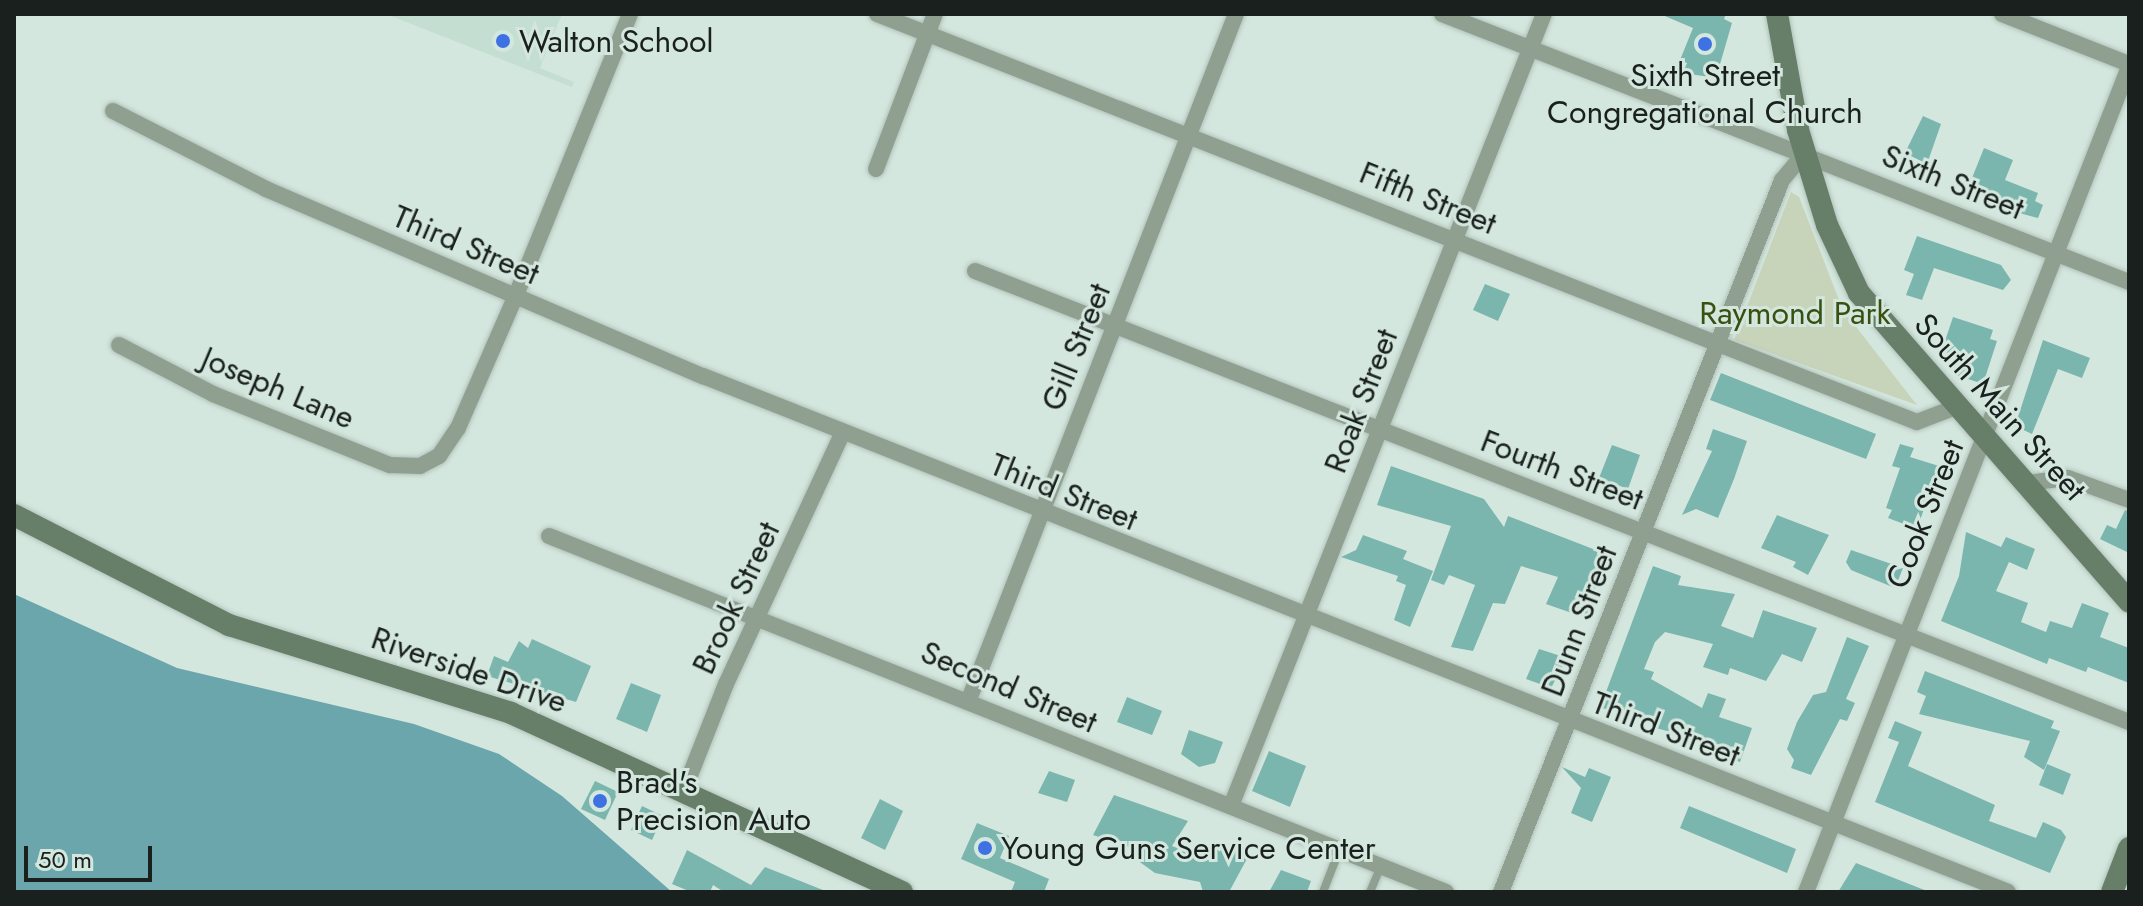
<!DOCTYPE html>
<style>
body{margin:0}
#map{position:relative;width:2143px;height:906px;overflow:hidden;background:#d4e7de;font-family:Jost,sans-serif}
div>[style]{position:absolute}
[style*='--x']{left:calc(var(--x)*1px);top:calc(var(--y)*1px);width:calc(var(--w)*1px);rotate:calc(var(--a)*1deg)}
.built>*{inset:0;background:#c4dfd2}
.green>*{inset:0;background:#c8d4ba}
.water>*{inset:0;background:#6ba6ad}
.building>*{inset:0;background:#7bb6ae}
.roads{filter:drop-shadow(0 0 2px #b2c3bb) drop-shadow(0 0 2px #b2c3bb)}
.lane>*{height:8px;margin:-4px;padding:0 4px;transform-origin:4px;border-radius:4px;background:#8f9f90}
.street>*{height:16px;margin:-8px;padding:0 8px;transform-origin:8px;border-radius:8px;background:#8f9f90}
.secondary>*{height:22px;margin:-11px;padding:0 11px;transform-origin:11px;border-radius:11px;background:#677f69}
.dots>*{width:22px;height:22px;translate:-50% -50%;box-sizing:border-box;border:4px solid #d4e7de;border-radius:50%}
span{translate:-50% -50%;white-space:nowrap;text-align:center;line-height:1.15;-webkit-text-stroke:6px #d4e7de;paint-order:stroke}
.poi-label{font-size:32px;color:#19201d}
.left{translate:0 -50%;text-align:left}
.street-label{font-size:32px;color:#19201d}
.park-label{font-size:32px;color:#395010}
.frame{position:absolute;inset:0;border:16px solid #19201d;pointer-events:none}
.scale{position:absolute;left:24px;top:846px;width:128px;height:36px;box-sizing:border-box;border:4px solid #19201d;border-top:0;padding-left:10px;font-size:24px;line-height:28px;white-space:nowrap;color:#19201d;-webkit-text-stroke:6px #d4e7de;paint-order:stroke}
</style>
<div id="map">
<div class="built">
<i style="clip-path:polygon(386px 14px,562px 14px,540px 68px,574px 82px,572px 87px)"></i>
</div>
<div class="green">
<i style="clip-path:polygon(1791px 192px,1799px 197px,1843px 310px,1917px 405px,1734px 340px)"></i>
</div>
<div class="water">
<i style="clip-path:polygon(14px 594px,177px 668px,414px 724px,499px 754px,562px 796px,672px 892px,14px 892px)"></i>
</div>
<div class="building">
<i style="clip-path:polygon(1660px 14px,1726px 14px,1724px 19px,1732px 23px,1716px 78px,1683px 73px,1687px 63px,1680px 60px,1693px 28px)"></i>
<i style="clip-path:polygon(1923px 116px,1941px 124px,1927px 164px,1905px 153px)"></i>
<i style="clip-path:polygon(1984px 148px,2013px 160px,2005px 180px,2038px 193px,2035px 201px,2043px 205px,2038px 218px,2001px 208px,2001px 196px,1970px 183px)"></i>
<i style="clip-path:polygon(1917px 236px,2001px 265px,2011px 280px,2003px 290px,1934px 268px,1922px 300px,1906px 295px,1914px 274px,1904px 270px)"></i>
<i style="clip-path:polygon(1485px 284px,1510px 294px,1498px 321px,1473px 310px)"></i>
<i style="clip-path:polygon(1953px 317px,1993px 330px,1990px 339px,1997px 341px,1983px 384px,1953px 374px,1956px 365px,1943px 347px)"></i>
<i style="clip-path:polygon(2043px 340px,2090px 358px,2082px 378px,2058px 369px,2032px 434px,2015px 426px)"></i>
<i style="clip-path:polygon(1721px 373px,1876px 434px,1866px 459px,1710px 400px)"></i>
<i style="clip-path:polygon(1713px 429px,1747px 441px,1734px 479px,1718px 518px,1696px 509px,1682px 515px,1712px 451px,1706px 449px)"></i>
<i style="clip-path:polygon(1900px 444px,1914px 448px,1910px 457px,1939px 466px,1917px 529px,1888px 518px,1892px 510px,1886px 508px,1900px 468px,1892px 466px)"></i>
<i style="clip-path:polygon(1612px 445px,1640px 455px,1628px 489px,1599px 478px)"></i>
<i style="clip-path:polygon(1391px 466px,1484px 499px,1504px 527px,1508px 516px,1606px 554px,1586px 618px,1546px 604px,1558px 577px,1521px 566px,1505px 604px,1493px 603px,1473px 651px,1451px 647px,1475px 585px,1449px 575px,1444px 585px,1431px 580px,1451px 526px,1377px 505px)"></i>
<i style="clip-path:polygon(2125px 510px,2129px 511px,2129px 553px,2100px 539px,2107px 525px,2116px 529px)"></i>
<i style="clip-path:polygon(1777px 515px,1829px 535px,1808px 575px,1793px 567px,1796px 562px,1761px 548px)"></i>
<i style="clip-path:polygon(1966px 532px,2001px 547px,2006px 537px,2035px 549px,2027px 570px,2009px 562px,1996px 591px,2028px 603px,2021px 622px,2046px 632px,2050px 621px,2072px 628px,2082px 603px,2109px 613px,2100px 637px,2129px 648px,2129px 683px,2088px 667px,2086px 672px,2049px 658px,2047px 664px,1941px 621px,1959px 576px)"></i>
<i style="clip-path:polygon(1363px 535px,1407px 551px,1403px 559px,1433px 571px,1410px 627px,1394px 620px,1406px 585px,1396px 581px,1398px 576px,1341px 557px,1356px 550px)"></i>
<i style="clip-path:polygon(1851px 550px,1903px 568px,1895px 588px,1851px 570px,1846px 562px)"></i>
<i style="clip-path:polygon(1653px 566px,1681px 576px,1678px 585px,1735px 594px,1721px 626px,1753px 638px,1763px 610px,1817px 628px,1802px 662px,1782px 654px,1766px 681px,1730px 668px,1728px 675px,1703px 667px,1713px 644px,1665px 632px,1655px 642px,1644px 669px,1654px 672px,1651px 679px,1702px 708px,1708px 693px,1726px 699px,1719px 717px,1752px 728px,1740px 762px,1725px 756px,1728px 747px,1652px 727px,1656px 717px,1600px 708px)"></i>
<i style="clip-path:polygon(1847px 637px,1869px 646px,1846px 699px,1855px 703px,1847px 721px,1840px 719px,1811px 775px,1791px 768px,1794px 760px,1787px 749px,1797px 722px,1813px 695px,1826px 692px)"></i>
<i style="clip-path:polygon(532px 639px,591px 666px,576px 702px,487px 676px,494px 656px,508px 662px,519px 641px,528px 648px)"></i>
<i style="clip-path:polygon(1539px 649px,1567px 658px,1551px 688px,1526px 679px)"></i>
<i style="clip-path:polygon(1925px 671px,2054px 721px,2051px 728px,2060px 731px,2044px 770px,2024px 757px,2030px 741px,1919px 714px,1926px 696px,1917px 692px)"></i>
<i style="clip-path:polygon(631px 683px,661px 695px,647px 732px,616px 719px)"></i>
<i style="clip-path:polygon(1127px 697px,1162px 711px,1152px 735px,1117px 722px)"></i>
<i style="clip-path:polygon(1895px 721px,1922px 732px,1908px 766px,1995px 805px,1989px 821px,2036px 838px,2043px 822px,2061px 830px,2066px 837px,2050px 873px,1875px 802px,1899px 742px,1888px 738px)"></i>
<i style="clip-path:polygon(1189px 730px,1223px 742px,1215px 763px,1199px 767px,1181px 754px)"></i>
<i style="clip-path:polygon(1269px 751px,1306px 766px,1290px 807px,1252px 791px)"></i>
<i style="clip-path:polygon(2047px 764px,2071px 774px,2063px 795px,2039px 785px)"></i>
<i style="clip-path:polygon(1562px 767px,1585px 777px,1589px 768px,1611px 777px,1592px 822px,1571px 813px,1581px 788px)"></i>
<i style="clip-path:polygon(1049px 771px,1075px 780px,1067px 802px,1038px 793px)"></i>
<i style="clip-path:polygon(595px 781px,618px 792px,605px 820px,581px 809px)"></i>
<i style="clip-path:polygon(1114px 795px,1188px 821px,1172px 846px,1211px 861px,1220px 844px,1249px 855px,1229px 892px,1203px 892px,1200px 882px,1155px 873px,1137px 860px,1141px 851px,1093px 835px)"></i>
<i style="clip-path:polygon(880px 799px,903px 811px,885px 850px,861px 838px)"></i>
<i style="clip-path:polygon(642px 806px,663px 816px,652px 840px,631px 830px)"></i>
<i style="clip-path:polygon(1689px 806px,1796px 849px,1787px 873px,1680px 828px)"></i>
<i style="clip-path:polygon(977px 823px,1009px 836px,1000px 858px,1049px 879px,1044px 892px,1011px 892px,1015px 882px,961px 859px)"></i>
<i style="clip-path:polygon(687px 850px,751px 885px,765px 867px,828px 892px,724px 892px,713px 885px,710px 892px,691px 892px,672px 884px)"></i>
<i style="clip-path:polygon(1856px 863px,1927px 891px,1927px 892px,1838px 892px)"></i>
<i style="clip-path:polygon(1281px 870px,1311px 881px,1307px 892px,1269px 892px)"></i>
</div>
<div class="roads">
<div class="lane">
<i style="--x:1323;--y:892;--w:44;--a:-68.7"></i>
<i style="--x:1370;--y:892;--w:28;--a:-67"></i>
</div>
<div class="street">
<i style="--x:877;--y:14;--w:1117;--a:21.42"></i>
<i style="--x:1917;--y:422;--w:42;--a:-21"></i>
<i style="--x:1442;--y:14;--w:737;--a:21.31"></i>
<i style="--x:2002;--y:14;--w:136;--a:21.5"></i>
<i style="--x:113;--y:111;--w:172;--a:27"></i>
<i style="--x:266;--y:189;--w:475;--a:23.2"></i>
<i style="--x:703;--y:376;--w:1403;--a:21.57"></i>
<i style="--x:876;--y:169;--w:166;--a:-69.2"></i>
<i style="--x:975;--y:271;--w:1239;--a:21.35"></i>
<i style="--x:119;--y:345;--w:106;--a:27.5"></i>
<i style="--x:213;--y:394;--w:191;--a:21.9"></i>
<i style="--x:390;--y:465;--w:30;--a:2"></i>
<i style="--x:420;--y:466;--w:21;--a:-28"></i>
<i style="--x:439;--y:456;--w:34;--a:-56"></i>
<i style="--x:458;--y:428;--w:145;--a:-66.4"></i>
<i style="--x:516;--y:295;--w:303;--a:-67.9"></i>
<i style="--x:2027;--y:483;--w:41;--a:-7"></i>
<i style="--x:2068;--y:478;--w:65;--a:19.8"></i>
<i style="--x:549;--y:536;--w:965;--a:21.65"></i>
<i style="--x:968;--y:702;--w:738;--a:-68.72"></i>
<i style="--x:685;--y:788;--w:112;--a:-68.5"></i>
<i style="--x:726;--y:684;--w:278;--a:-65.1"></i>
<i style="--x:1231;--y:806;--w:852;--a:-68.44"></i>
<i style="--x:1501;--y:892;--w:765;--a:-68.46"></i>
<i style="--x:1782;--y:180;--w:35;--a:-50"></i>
<i style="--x:1806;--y:892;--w:886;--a:-68.62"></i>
</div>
<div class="secondary">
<i style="--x:1777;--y:14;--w:118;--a:79.7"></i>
<i style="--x:1798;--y:130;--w:99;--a:73"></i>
<i style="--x:1827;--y:225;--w:75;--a:64.8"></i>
<i style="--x:1859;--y:293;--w:410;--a:48.8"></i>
<i style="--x:14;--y:515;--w:242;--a:27.1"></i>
<i style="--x:229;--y:625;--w:295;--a:17.3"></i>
<i style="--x:511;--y:713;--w:430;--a:24.6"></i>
<i style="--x:2112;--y:892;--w:47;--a:-68.9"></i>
</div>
</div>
<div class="dots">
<i style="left:503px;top:41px;background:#3e72e2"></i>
<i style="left:1705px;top:44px;background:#3e72e2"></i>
<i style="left:600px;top:801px;background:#3e72e2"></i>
<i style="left:985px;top:848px;background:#3e72e2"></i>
</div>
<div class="poi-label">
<span class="left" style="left:519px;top:41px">Walton School</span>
<span style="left:1705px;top:94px">Sixth Street<br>Congregational Church</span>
<span class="left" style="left:616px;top:801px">Brad's<br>Precision Auto</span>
<span class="left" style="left:1001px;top:848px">Young Guns Service Center</span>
</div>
<div class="street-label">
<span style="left:1953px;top:182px;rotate:22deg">Sixth Street</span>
<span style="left:1428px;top:198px;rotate:22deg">Fifth Street</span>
<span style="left:466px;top:245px;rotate:23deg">Third Street</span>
<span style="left:1076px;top:347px;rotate:-68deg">Gill Street</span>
<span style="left:278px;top:388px;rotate:23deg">Joseph Lane</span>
<span style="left:1361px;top:401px;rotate:-69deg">Roak Street</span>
<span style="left:2000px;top:407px;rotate:48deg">South Main Street</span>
<span style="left:1562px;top:470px;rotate:21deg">Fourth Street</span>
<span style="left:1064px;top:492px;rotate:22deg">Third Street</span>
<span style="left:1925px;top:514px;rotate:-68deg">Cook Street</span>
<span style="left:736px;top:598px;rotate:-65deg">Brook Street</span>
<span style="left:1579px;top:621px;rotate:-69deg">Dunn Street</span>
<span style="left:469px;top:670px;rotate:19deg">Riverside Drive</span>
<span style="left:1009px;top:687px;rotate:23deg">Second Street</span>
<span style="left:1666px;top:729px;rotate:21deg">Third Street</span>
</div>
<div class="park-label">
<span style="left:1795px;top:313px">Raymond Park</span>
</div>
<div class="frame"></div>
<div class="scale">50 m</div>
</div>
